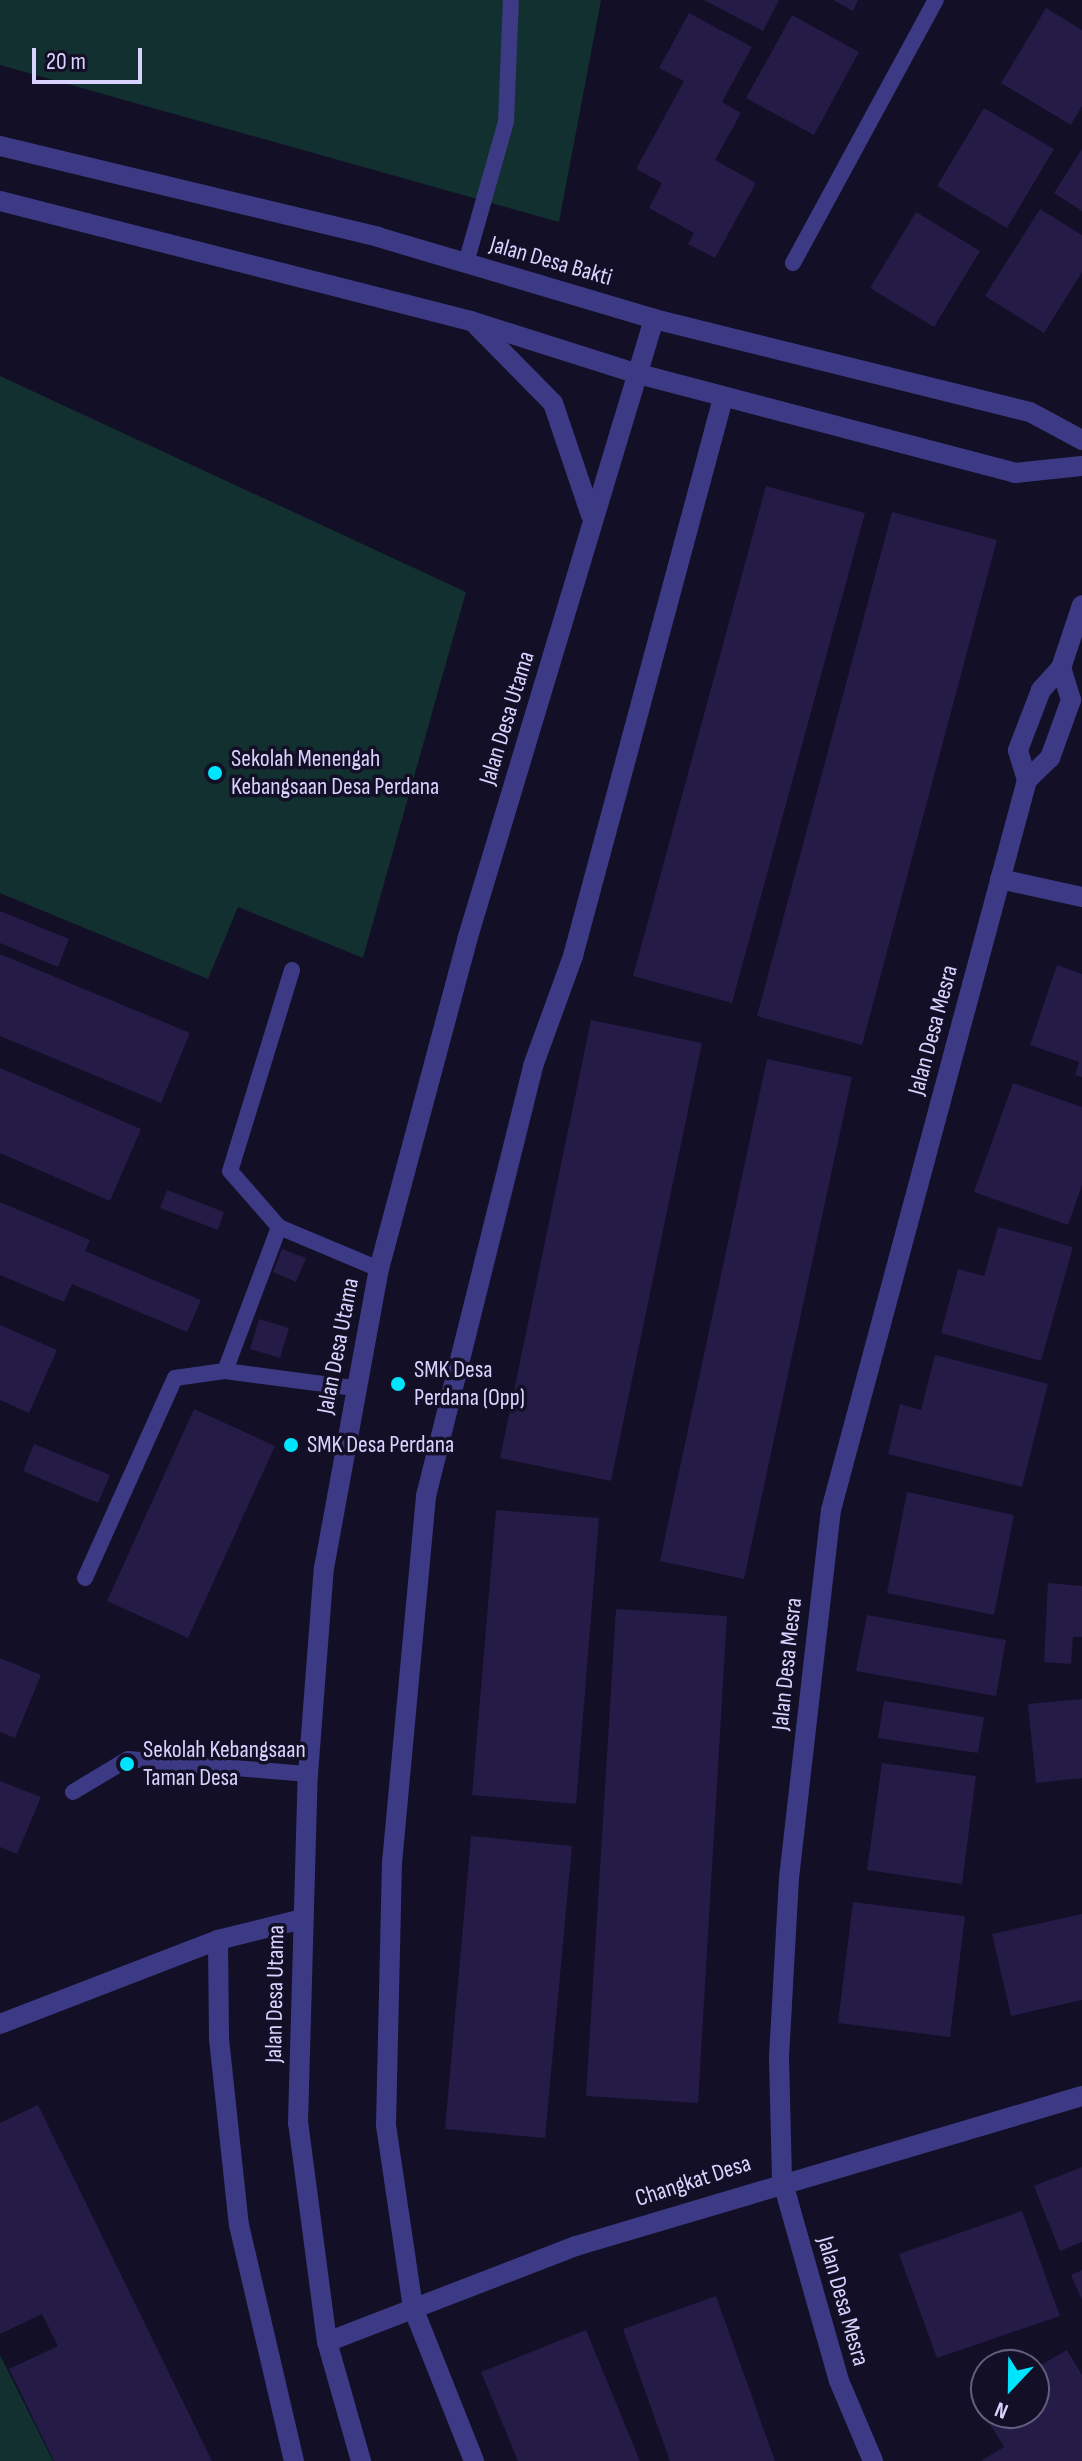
<!DOCTYPE html>
<style>
body{margin:0}
#map{position:relative;width:1082px;height:2461px;overflow:hidden;background:#130f26;font-family:"Sofia Sans Condensed",sans-serif}
div>[style]{position:absolute}
[style*='--x']{left:calc(var(--x)*1px);top:calc(var(--y)*1px);width:calc(var(--w)*1px);rotate:calc(var(--a)*1deg)}
.green>*{inset:0;background:#12302f}
.building>*{inset:0;background:#241b47}
.service>*{height:16px;margin:-8px;padding:0 8px;transform-origin:8px;border-radius:8px;background:#3d3a85}
.minor>*{height:20px;margin:-10px;padding:0 10px;transform-origin:10px;border-radius:10px;background:#3d3a85}
.tertiary>*{height:20px;margin:-10px;padding:0 10px;transform-origin:10px;border-radius:10px;background:#3d3a85}
.dots>*{width:22px;height:22px;translate:-50% -50%;box-sizing:border-box;border:4px solid #130f26;border-radius:50%}
span{translate:-50% -50%;white-space:nowrap;text-align:center;line-height:1.15;-webkit-text-stroke:7px #130f26;paint-order:stroke}
.street-label{font-size:24px;color:#d9d4ff}
.poi-label{font-size:24px;color:#d9d4ff}
.left{translate:0 -50%;text-align:left}
.north{position:absolute;left:970px;top:2349px;width:80px;height:80px;box-sizing:border-box;background:#130f26;border:2px solid #625e7d;border-radius:50%;rotate:202deg;font-size:22px;font-weight:700;line-height:32px;text-align:center;color:#d9d4ff}
.north::after{content:'';display:block;margin:auto;width:28px;height:36px;background:#00e5ff;clip-path:polygon(50% 0,100% 100%,50% 72%,0 100%)}
.scale{position:absolute;left:32px;top:48px;width:110px;height:36px;box-sizing:border-box;border:4px solid #d9d4ff;border-top:0;padding-left:10px;font-size:24px;line-height:28px;white-space:nowrap;color:#d9d4ff;-webkit-text-stroke:6px #130f26;paint-order:stroke}
</style>
<div id="map">
<div class="green">
<i style="clip-path:polygon(0 0,601px 0,559px 222px,0 65px)"></i>
<i style="clip-path:polygon(0 376px,466px 592px,363px 958px,238px 907px,208px 979px,0 893px)"></i>
<i style="clip-path:polygon(0 2355px,53px 2461px,0 2461px)"></i>
</div>
<div class="building">
<i style="clip-path:polygon(704px 0,779px 0,763px 31px)"></i>
<i style="clip-path:polygon(833px 0,858px 0,853px 11px)"></i>
<i style="clip-path:polygon(1046px 8px,1082px 30px,1082px 106px,1071px 125px,1001px 83px)"></i>
<i style="clip-path:polygon(689px 13px,752px 47px,722px 102px,741px 113px,715px 160px,756px 183px,715px 258px,688px 244px,694px 233px,649px 208px,662px 183px,636px 169px,684px 81px,659px 68px)"></i>
<i style="clip-path:polygon(792px 15px,859px 52px,814px 135px,746px 98px)"></i>
<i style="clip-path:polygon(984px 108px,1054px 149px,1007px 228px,937px 186px)"></i>
<i style="clip-path:polygon(1082px 149px,1082px 211px,1054px 193px)"></i>
<i style="clip-path:polygon(1040px 209px,1082px 235px,1082px 272px,1044px 333px,985px 296px)"></i>
<i style="clip-path:polygon(916px 212px,980px 251px,934px 327px,870px 288px)"></i>
<i style="clip-path:polygon(766px 486px,865px 513px,732px 1003px,633px 976px)"></i>
<i style="clip-path:polygon(892px 512px,997px 540px,862px 1045px,757px 1016px)"></i>
<i style="clip-path:polygon(0 911px,69px 939px,58px 967px,0 943px)"></i>
<i style="clip-path:polygon(0 954px,190px 1033px,161px 1103px,0 1036px)"></i>
<i style="clip-path:polygon(1057px 965px,1082px 974px,1082px 1077px,1075px 1075px,1079px 1062px,1030px 1045px)"></i>
<i style="clip-path:polygon(591px 1020px,702px 1043px,611px 1481px,500px 1458px)"></i>
<i style="clip-path:polygon(767px 1059px,852px 1077px,744px 1579px,660px 1561px)"></i>
<i style="clip-path:polygon(0 1068px,141px 1129px,110px 1201px,0 1153px)"></i>
<i style="clip-path:polygon(1013px 1083px,1082px 1107px,1082px 1185px,1068px 1225px,974px 1192px)"></i>
<i style="clip-path:polygon(167px 1190px,224px 1212px,218px 1230px,160px 1208px)"></i>
<i style="clip-path:polygon(0 1202px,90px 1240px,85px 1251px,201px 1300px,187px 1332px,72px 1284px,64px 1302px,0 1275px)"></i>
<i style="clip-path:polygon(998px 1227px,1073px 1247px,1041px 1361px,941px 1333px,958px 1269px,984px 1276px)"></i>
<i style="clip-path:polygon(282px 1249px,306px 1258px,296px 1282px,273px 1272px)"></i>
<i style="clip-path:polygon(259px 1319px,289px 1328px,280px 1358px,250px 1349px)"></i>
<i style="clip-path:polygon(0 1325px,57px 1350px,29px 1413px,0 1400px)"></i>
<i style="clip-path:polygon(935px 1355px,1048px 1384px,1022px 1487px,888px 1454px,900px 1404px,921px 1410px)"></i>
<i style="clip-path:polygon(194px 1409px,275px 1446px,188px 1638px,107px 1601px)"></i>
<i style="clip-path:polygon(34px 1444px,110px 1475px,98px 1503px,23px 1471px)"></i>
<i style="clip-path:polygon(907px 1492px,1014px 1515px,994px 1615px,887px 1593px)"></i>
<i style="clip-path:polygon(496px 1510px,599px 1518px,576px 1804px,472px 1795px)"></i>
<i style="clip-path:polygon(1048px 1583px,1082px 1586px,1082px 1637px,1073px 1637px,1071px 1664px,1044px 1662px)"></i>
<i style="clip-path:polygon(616px 1609px,727px 1616px,698px 2103px,586px 2096px)"></i>
<i style="clip-path:polygon(867px 1615px,1006px 1640px,996px 1696px,856px 1671px)"></i>
<i style="clip-path:polygon(0 1658px,41px 1675px,15px 1738px,0 1732px)"></i>
<i style="clip-path:polygon(1082px 1699px,1082px 1778px,1036px 1783px,1028px 1704px)"></i>
<i style="clip-path:polygon(884px 1701px,984px 1717px,978px 1753px,878px 1738px)"></i>
<i style="clip-path:polygon(882px 1763px,976px 1776px,962px 1884px,867px 1870px)"></i>
<i style="clip-path:polygon(0 1781px,41px 1797px,17px 1854px,0 1847px)"></i>
<i style="clip-path:polygon(471px 1836px,572px 1846px,545px 2138px,445px 2129px)"></i>
<i style="clip-path:polygon(853px 1902px,965px 1916px,950px 2037px,838px 2023px)"></i>
<i style="clip-path:polygon(1082px 1914px,1082px 2000px,1011px 2016px,992px 1934px)"></i>
<i style="clip-path:polygon(38px 2105px,212px 2461px,54px 2461px,9px 2369px,58px 2346px,42px 2314px,0 2334px,0 2123px)"></i>
<i style="clip-path:polygon(1082px 2167px,1082px 2242px,1060px 2251px,1034px 2186px)"></i>
<i style="clip-path:polygon(1022px 2211px,1060px 2316px,937px 2358px,899px 2254px)"></i>
<i style="clip-path:polygon(1082px 2270px,1082px 2300px,1071px 2275px)"></i>
<i style="clip-path:polygon(716px 2296px,775px 2461px,670px 2461px,623px 2329px)"></i>
<i style="clip-path:polygon(586px 2330px,640px 2461px,518px 2461px,481px 2372px)"></i>
<i style="clip-path:polygon(1067px 2350px,1082px 2375px,1082px 2461px,981px 2461px,1004px 2447px,977px 2403px,986px 2398px,986px 2413px,1034px 2413px,1034px 2369px)"></i>
</div>
<div class="service">
<i style="--x:466;--y:263;--w:147;--a:-74.2"></i>
<i style="--x:506;--y:122;--w:122;--a:-87.7"></i>
<i style="--x:793;--y:263;--w:299;--a:-61.5"></i>
<i style="--x:292;--y:970;--w:210;--a:107.1"></i>
<i style="--x:230;--y:1171;--w:74;--a:48.8"></i>
<i style="--x:279;--y:1227;--w:108;--a:22.8"></i>
<i style="--x:225;--y:1371;--w:154;--a:-69.4"></i>
<i style="--x:85;--y:1578;--w:219;--a:-65.8"></i>
<i style="--x:175;--y:1378;--w:50;--a:-8"></i>
<i style="--x:225;--y:1371;--w:131;--a:7.5"></i>
<i style="--x:73;--y:1792;--w:64;--a:-31"></i>
<i style="--x:128;--y:1759;--w:181;--a:4.8"></i>
</div>
<div class="minor">
<i style="--x:1027;--y:780;--w:32;--a:-44"></i>
<i style="--x:1050;--y:758;--w:62;--a:-70.1"></i>
<i style="--x:1071;--y:700;--w:34;--a:-107"></i>
<i style="--x:1000;--y:879;--w:84;--a:12.4"></i>
<i style="--x:218;--y:1940;--w:99;--a:89.4"></i>
<i style="--x:219;--y:2039;--w:187;--a:83.9"></i>
<i style="--x:239;--y:2225;--w:242;--a:76.9"></i>
<i style="--x:0;--y:2024;--w:234;--a:-21.1"></i>
<i style="--x:218;--y:1940;--w:87;--a:-14"></i>
<i style="--x:327;--y:2342;--w:267;--a:-21.1"></i>
<i style="--x:576;--y:2246;--w:528;--a:-16.51"></i>
<i style="--x:474;--y:2461;--w:165;--a:-111.7"></i>
<i style="--x:413;--y:2308;--w:185;--a:-98.4"></i>
<i style="--x:386;--y:2125;--w:262;--a:-88.7"></i>
<i style="--x:392;--y:1863;--w:369;--a:-84.7"></i>
<i style="--x:426;--y:1496;--w:443;--a:-76"></i>
<i style="--x:533;--y:1066;--w:117;--a:-70"></i>
<i style="--x:573;--y:956;--w:578;--a:-74.95"></i>
<i style="--x:873;--y:2461;--w:87;--a:-113"></i>
<i style="--x:839;--y:2381;--w:209;--a:-105.8"></i>
<i style="--x:782;--y:2180;--w:123;--a:-91.4"></i>
<i style="--x:779;--y:2057;--w:179;--a:-86.8"></i>
<i style="--x:789;--y:1878;--w:370;--a:-83.5"></i>
<i style="--x:831;--y:1510;--w:756;--a:-74.97"></i>
<i style="--x:1027;--y:780;--w:31;--a:-107"></i>
<i style="--x:1018;--y:750;--w:64;--a:-69"></i>
<i style="--x:1041;--y:690;--w:30;--a:-48"></i>
<i style="--x:1061;--y:668;--w:66;--a:-71.6"></i>
</div>
<div class="tertiary">
<i style="--x:0;--y:146;--w:389;--a:13.5"></i>
<i style="--x:378;--y:237;--w:288;--a:16.5"></i>
<i style="--x:654;--y:319;--w:387;--a:13.9"></i>
<i style="--x:1030;--y:412;--w:59;--a:28.3"></i>
<i style="--x:0;--y:201;--w:486;--a:14.3"></i>
<i style="--x:471;--y:321;--w:172;--a:17.6"></i>
<i style="--x:635;--y:373;--w:393;--a:14.7"></i>
<i style="--x:1015;--y:473;--w:67;--a:-6"></i>
<i style="--x:477;--y:326;--w:108;--a:45.4"></i>
<i style="--x:553;--y:403;--w:118;--a:71.3"></i>
<i style="--x:361;--y:2461;--w:124;--a:-105.9"></i>
<i style="--x:327;--y:2342;--w:221;--a:-97.5"></i>
<i style="--x:298;--y:2123;--w:349;--a:-88.4"></i>
<i style="--x:308;--y:1774;--w:207;--a:-85.6"></i>
<i style="--x:324;--y:1568;--w:304;--a:-79.6"></i>
<i style="--x:379;--y:1269;--w:341;--a:-75"></i>
<i style="--x:467;--y:940;--w:649;--a:-73.24"></i>
</div>
<div class="dots">
<i style="left:215px;top:773px;background:#00e5ff"></i>
<i style="left:398px;top:1384px;background:#00e5ff"></i>
<i style="left:291px;top:1445px;background:#00e5ff"></i>
<i style="left:127px;top:1764px;background:#00e5ff"></i>
</div>
<div class="street-label">
<span style="left:551px;top:261px;rotate:16deg">Jalan Desa Bakti</span>
<span style="left:507px;top:718px;rotate:-73deg">Jalan Desa Utama</span>
<span style="left:933px;top:1030px;rotate:-75deg">Jalan Desa Mesra</span>
<span style="left:338px;top:1346px;rotate:-79deg">Jalan Desa Utama</span>
<span style="left:787px;top:1664px;rotate:-84deg">Jalan Desa Mesra</span>
<span style="left:275px;top:1994px;rotate:-89deg">Jalan Desa Utama</span>
<span style="left:693px;top:2181px;rotate:-18deg">Changkat Desa</span>
<span style="left:843px;top:2301px;rotate:74deg">Jalan Desa Mesra</span>
</div>
<div class="poi-label">
<span class="left" style="left:231px;top:773px">Sekolah Menengah<br>Kebangsaan Desa Perdana</span>
<span class="left" style="left:414px;top:1384px">SMK Desa<br>Perdana (Opp)</span>
<span class="left" style="left:307px;top:1445px">SMK Desa Perdana</span>
<span class="left" style="left:143px;top:1764px">Sekolah Kebangsaan<br>Taman Desa</span>
</div>
<div class="north">N</div>
<div class="scale">20 m</div>
</div>
